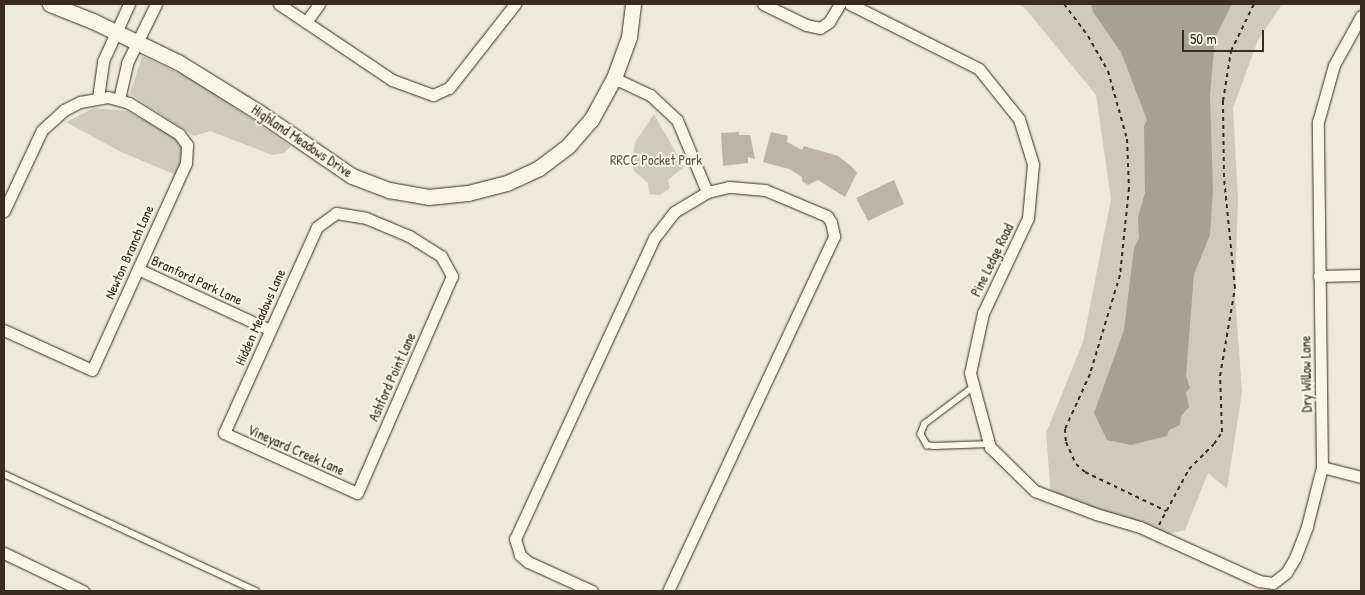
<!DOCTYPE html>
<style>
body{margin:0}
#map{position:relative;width:1365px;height:595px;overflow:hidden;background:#f0e9d9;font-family:"Patrick Hand",sans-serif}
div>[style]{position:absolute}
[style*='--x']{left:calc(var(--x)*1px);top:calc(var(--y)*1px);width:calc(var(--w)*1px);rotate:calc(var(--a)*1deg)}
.green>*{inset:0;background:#d2c9ba}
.water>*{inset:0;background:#aaa091}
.building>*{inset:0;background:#beb3a4}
.path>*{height:2px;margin-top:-1px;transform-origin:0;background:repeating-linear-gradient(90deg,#3b2a1e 0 4px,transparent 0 8px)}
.roads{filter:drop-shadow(0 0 1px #3b2a1e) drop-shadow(0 0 1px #3b2a1e)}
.lane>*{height:5.5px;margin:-2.75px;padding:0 2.75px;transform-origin:2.75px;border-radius:2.75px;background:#fcf5e5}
.street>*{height:11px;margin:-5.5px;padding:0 5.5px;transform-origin:5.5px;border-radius:5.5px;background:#fcf5e5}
.secondary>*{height:15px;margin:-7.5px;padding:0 7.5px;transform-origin:7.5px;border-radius:7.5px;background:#fcf5e5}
span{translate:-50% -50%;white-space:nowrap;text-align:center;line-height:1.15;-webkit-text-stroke:4px #fcf5e5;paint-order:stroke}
.street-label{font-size:14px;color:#3b2a1e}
.park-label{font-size:14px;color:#615245}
.frame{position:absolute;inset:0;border:5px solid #3b2a1e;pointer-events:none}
.scale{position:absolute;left:1182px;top:30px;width:82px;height:22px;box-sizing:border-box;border:2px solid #3b2a1e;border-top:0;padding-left:6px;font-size:15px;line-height:18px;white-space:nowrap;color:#3b2a1e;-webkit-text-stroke:4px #fcf5e5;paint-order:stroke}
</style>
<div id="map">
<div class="green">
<i style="clip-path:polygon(1017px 4px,1282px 4px,1258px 40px,1233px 108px,1238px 198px,1235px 294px,1242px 392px,1227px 489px,1208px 473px,1185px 530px,1161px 536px,1051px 497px,1046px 433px,1083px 342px,1111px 199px,1096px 95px,1024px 7px)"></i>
<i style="clip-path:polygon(142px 56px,196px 81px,291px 146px,284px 153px,272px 155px,210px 131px,194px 136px,130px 94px)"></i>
<i style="clip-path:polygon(94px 108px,127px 111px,179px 139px,185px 152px,176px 175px,121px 152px,66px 122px)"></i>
<i style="clip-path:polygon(654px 114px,684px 167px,668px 180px,670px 188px,660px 195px,649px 194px,648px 183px,634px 171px,632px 163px,635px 142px)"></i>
</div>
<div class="water">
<i style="clip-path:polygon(1091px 4px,1232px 4px,1215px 38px,1210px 95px,1213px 190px,1210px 235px,1194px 274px,1186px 376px,1190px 388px,1186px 392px,1189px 407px,1181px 416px,1180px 425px,1169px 430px,1167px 436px,1131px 445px,1107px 440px,1094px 413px,1124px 330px,1134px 248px,1139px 238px,1138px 217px,1145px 193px,1144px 126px,1147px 120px,1121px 52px,1093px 12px)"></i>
</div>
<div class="building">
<i style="clip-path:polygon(739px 132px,739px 135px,750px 135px,755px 159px,748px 157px,748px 163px,723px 166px,721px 133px)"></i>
<i style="clip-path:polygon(771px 132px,788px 136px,787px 142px,802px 150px,804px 146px,838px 156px,851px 166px,857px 173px,845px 197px,818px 180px,808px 185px,802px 181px,802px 177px,789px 169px,763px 162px)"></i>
<i style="clip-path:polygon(894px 180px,904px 204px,868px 221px,856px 198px)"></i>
</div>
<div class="path">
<i style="--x:1064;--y:4;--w:40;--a:53"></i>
<i style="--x:1088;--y:36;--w:40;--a:60.3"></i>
<i style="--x:1108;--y:71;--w:71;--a:74.4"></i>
<i style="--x:1127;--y:139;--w:49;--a:87.7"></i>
<i style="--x:1129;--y:188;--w:87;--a:95.9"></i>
<i style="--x:1120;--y:275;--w:103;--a:106.9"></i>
<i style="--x:1090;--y:374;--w:60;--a:114.4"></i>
<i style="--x:1065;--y:429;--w:13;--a:86"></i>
<i style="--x:1066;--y:442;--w:24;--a:66"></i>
<i style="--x:1076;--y:464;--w:12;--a:42"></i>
<i style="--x:1085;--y:472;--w:90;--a:25.7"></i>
<i style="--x:1159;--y:525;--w:64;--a:-61.8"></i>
<i style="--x:1189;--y:469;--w:35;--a:-45"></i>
<i style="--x:1214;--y:444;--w:14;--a:-56"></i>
<i style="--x:1222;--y:432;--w:56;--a:-92"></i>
<i style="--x:1220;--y:376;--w:89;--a:-80.3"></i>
<i style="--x:1235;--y:288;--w:112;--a:-95.7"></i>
<i style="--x:1224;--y:177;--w:76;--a:-90.8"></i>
<i style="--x:1223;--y:101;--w:51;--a:-80.9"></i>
<i style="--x:1231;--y:51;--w:52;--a:-63.9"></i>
</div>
<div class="roads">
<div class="lane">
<i style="--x:974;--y:387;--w:61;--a:142.9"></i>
<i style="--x:925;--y:424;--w:11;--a:112"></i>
<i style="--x:921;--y:434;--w:13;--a:61"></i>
<i style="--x:927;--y:445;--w:7;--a:8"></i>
<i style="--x:934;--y:446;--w:56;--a:-2"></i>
<i style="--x:4;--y:474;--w:278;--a:24.9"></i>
</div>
<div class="street">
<i style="--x:279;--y:4;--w:136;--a:33.9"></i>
<i style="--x:392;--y:80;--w:44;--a:20.1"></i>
<i style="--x:433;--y:95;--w:17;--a:-24"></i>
<i style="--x:449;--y:88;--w:107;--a:-51.8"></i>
<i style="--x:763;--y:4;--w:48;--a:26"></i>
<i style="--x:806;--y:25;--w:14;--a:12"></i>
<i style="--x:820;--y:28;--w:11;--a:-34"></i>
<i style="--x:829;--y:22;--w:21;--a:-59"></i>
<i style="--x:850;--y:4;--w:144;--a:26.7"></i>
<i style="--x:979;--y:69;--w:64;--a:51.3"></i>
<i style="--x:1019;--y:119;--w:47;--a:72.7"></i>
<i style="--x:1033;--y:164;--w:54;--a:95.3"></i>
<i style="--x:1028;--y:218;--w:105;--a:115.3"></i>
<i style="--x:983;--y:313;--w:61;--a:102.2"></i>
<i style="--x:970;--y:373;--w:77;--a:74.9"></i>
<i style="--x:990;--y:447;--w:63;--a:44.4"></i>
<i style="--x:1035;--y:491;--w:65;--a:20.7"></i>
<i style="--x:1096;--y:514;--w:46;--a:16.5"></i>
<i style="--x:1140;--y:527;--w:131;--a:24.4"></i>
<i style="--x:1259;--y:581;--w:14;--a:8"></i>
<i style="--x:1273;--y:583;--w:16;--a:-38"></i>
<i style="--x:1286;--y:573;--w:17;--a:-59"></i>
<i style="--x:1295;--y:558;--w:34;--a:-69"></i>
<i style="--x:1307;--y:526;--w:61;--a:-75.7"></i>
<i style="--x:1322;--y:467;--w:345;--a:-90.7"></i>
<i style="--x:1318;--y:122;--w:59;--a:-74.3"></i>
<i style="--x:1334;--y:65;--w:56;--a:-61.1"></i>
<i style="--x:306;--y:22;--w:22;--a:-54"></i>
<i style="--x:98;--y:98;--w:37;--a:-82"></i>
<i style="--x:103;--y:61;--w:63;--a:-65.5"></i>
<i style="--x:119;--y:99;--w:37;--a:-77"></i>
<i style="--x:127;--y:63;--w:66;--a:-63.8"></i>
<i style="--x:4;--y:211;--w:89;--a:-64.9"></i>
<i style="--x:42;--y:130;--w:30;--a:-42"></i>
<i style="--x:64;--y:110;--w:18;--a:-27"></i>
<i style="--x:80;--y:102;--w:28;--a:-10"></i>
<i style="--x:108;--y:97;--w:22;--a:16"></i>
<i style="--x:129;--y:103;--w:59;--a:31.8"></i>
<i style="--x:179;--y:134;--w:14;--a:54"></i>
<i style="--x:187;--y:145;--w:18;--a:93"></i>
<i style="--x:186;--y:163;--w:227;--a:114.4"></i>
<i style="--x:92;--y:370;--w:97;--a:-155.6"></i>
<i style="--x:336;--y:213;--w:30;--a:9"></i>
<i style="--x:366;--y:218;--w:47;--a:22.7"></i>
<i style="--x:409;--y:236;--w:38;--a:32"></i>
<i style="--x:441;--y:256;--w:23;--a:61"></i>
<i style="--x:452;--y:276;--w:237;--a:113.6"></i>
<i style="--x:357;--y:493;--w:146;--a:-155.7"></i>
<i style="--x:224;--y:433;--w:226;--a:-65.7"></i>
<i style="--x:317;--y:227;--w:24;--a:-36"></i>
<i style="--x:138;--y:269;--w:145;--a:24.8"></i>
<i style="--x:1319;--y:276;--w:42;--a:-1.4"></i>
<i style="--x:1322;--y:467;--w:40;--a:14.4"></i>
<i style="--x:4;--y:553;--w:88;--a:25.7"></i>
<i style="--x:592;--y:591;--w:70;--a:-155.6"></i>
<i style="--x:528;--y:562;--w:11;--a:-139"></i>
<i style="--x:520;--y:555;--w:17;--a:-107"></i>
<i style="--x:515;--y:539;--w:332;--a:-65.2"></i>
<i style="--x:654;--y:238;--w:33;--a:-52"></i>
<i style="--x:674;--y:212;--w:39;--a:-31"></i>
<i style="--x:707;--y:192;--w:78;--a:-112.6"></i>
<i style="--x:677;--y:120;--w:37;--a:-137"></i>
<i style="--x:650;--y:95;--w:40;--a:-155"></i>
<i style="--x:668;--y:591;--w:392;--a:-64.9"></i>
<i style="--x:834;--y:236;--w:14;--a:-102"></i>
<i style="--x:831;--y:222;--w:7;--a:-124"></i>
<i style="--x:827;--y:216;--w:67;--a:-157.2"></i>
<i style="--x:765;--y:190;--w:36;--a:-175"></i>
<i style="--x:729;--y:187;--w:23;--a:167"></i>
</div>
<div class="secondary">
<i style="--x:50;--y:4;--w:46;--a:21.6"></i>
<i style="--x:93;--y:21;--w:94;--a:25.8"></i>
<i style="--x:178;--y:62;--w:93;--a:31.8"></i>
<i style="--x:257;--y:111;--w:115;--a:34.4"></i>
<i style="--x:352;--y:176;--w:40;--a:21"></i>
<i style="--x:389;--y:190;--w:40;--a:10"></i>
<i style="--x:428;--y:197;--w:40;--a:-5.7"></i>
<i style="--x:468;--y:193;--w:40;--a:-14.4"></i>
<i style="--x:507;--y:183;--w:35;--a:-25"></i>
<i style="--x:539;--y:168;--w:36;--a:-37"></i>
<i style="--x:568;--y:146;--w:35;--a:-49"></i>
<i style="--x:591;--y:120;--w:48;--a:-61.3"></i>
<i style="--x:614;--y:78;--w:44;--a:-69.9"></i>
<i style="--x:629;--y:37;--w:33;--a:-83"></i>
</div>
</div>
<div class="street-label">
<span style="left:302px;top:141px;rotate:34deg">Highland Meadows Drive</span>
<span style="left:129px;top:252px;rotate:-66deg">Newton Branch Lane</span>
<span style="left:992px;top:260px;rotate:-64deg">Pine Ledge Road</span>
<span style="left:197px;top:280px;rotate:25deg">Branford Park Lane</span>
<span style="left:260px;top:317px;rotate:-66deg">Hidden Meadows Lane</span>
<span style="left:1306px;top:374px;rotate:-91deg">Dry Willow Lane</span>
<span style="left:392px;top:377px;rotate:-66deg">Ashford Point Lane</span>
<span style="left:296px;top:450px;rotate:24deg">Vineyard Creek Lane</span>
</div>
<div class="park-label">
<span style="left:656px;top:160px">RRCC Pocket Park</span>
</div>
<div class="frame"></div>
<div class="scale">50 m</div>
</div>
